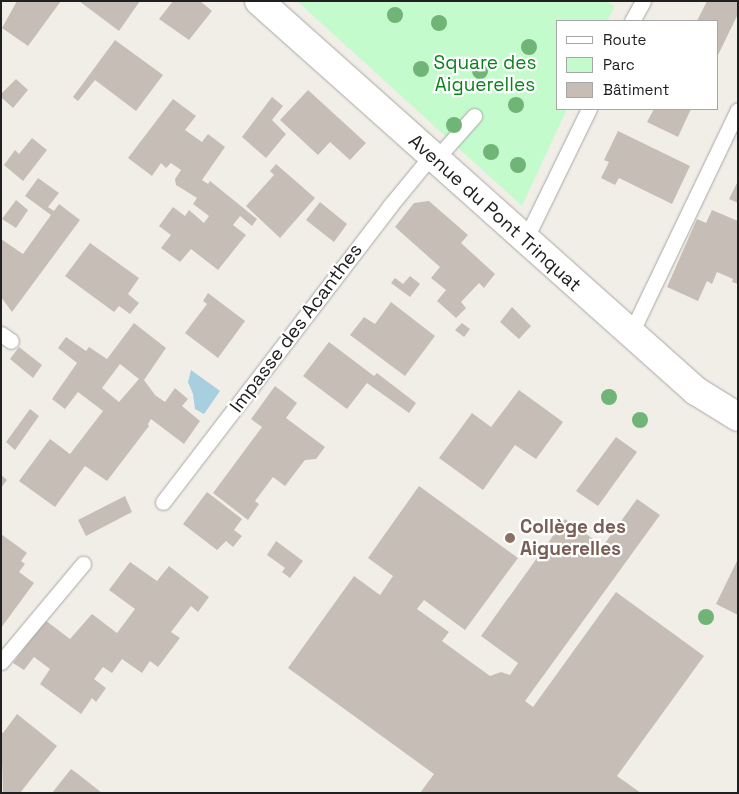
<!DOCTYPE html>
<meta charset="utf-8">
<style>
body{margin:0}
#map{position:relative;width:739px;height:794px;overflow:hidden;background:#f1eee7;font-family:"Space Grotesk",sans-serif}
div>[style]{position:absolute}
[style*='--x']{left:calc(var(--x)*1px);top:calc(var(--y)*1px);width:calc(var(--w)*1px);rotate:calc(var(--a)*1deg)}
.park>*{inset:0;background:#c4fbcc}
.water>*{inset:0;background:#a7cfdf}
.building>*{inset:0;background:#c6beb6}
.roads{filter:drop-shadow(0 0 1px #a7a7a7) drop-shadow(0 0 1px #a7a7a7)}
.service>*{height:15px;margin:-7.5px;padding:0 7.5px;transform-origin:7.5px;border-radius:7.5px;background:#fff}
.tertiary>*{height:28px;margin:-14px;padding:0 14px;transform-origin:14px;border-radius:14px;background:#fff}
.trees>*{width:16px;height:16px;margin:-8px;border-radius:50%;background:#71b477}
.dots>*{width:14px;height:14px;translate:-50% -50%;box-sizing:border-box;border:2px solid #fff;border-radius:50%}
span{translate:-50% -50%;white-space:nowrap;text-align:center;line-height:1.15;-webkit-text-stroke:4.5px #fff;paint-order:stroke}
.park-label{font-size:19px;color:#09841c}
.street-label{font-size:19px;color:#202020}
.education-label{font-size:19px;color:#785e54;font-weight:700}
.left{translate:0 -50%;text-align:left}
.frame{position:absolute;inset:0;border:2px solid #202020;pointer-events:none}
.legend{position:absolute;left:556px;top:20px;width:162px;height:90px;box-sizing:border-box;background:#fff;border:1px solid #a6a6a6;margin:0;padding:6px 9px;list-style:none;font-size:15px;color:#202020}
.legend li{display:flex;align-items:center;gap:10px;height:25px}
.legend b{width:25px;border:1px solid #a6a6a6}
</style>
<div id="map">
<div class="park">
<i style="clip-path:polygon(297px 1px,606px 1px,615px 6px,607px 21px,558px 21px,558px 109px,567px 109px,522px 206px)"></i>
</div>
<div class="water">
<i style="clip-path:polygon(191px 370px,220px 391px,204px 414px,195px 409px,193px 394px,188px 382px)"></i>
</div>
<div class="building">
<i style="clip-path:polygon(17px 1px,61px 1px,28px 46px,2px 28px)"></i>
<i style="clip-path:polygon(79px 1px,140px 1px,119px 31px)"></i>
<i style="clip-path:polygon(173px 1px,200px 1px,212px 11px,189px 40px,159px 19px)"></i>
<i style="clip-path:polygon(707px 1px,738px 1px,738px 14px,718px 55px,718px 21px,697px 21px)"></i>
<i style="clip-path:polygon(115px 40px,163px 75px,136px 111px,95px 80px,78px 101px,73px 97px)"></i>
<i style="clip-path:polygon(16px 79px,28px 90px,13px 108px,1px 97px,1px 94px)"></i>
<i style="clip-path:polygon(308px 90px,366px 143px,350px 160px,330px 142px,318px 155px,280px 120px)"></i>
<i style="clip-path:polygon(272px 97px,283px 106px,272px 120px,286px 134px,266px 158px,242px 137px)"></i>
<i style="clip-path:polygon(173px 99px,196px 116px,185px 130px,202px 142px,208px 134px,225px 147px,202px 180px,208px 184px,210px 181px,257px 219px,252px 226px,240px 216px,233px 225px,246px 235px,218px 270px,191px 249px,180px 262px,161px 248px,171px 235px,159px 226px,173px 207px,185px 216px,189px 210px,204px 223px,209px 216px,193px 204px,197px 198px,176px 185px,175px 179px,181px 170px,171px 163px,166px 168px,161px 163px,152px 176px,128px 158px)"></i>
<i style="clip-path:polygon(654px 109px,691px 109px,678px 137px,647px 122px)"></i>
<i style="clip-path:polygon(618px 131px,690px 166px,672px 204px,619px 178px,615px 185px,601px 178px,609px 162px,604px 160px)"></i>
<i style="clip-path:polygon(32px 138px,47px 150px,23px 181px,4px 165px,15px 150px,19px 154px)"></i>
<i style="clip-path:polygon(276px 164px,315px 198px,280px 238px,246px 206px,274px 175px,270px 171px)"></i>
<i style="clip-path:polygon(38px 178px,59px 193px,48px 207px,54px 211px,59px 204px,80px 220px,12px 312px,1px 297px,1px 239px,23px 254px,51px 215px,25px 196px)"></i>
<i style="clip-path:polygon(738px 181px,738px 203px,729px 199px)"></i>
<i style="clip-path:polygon(16px 200px,28px 210px,16px 228px,2px 219px)"></i>
<i style="clip-path:polygon(429px 201px,468px 235px,461px 243px,495px 274px,484px 288px,479px 283px,461px 302px,466px 308px,456px 318px,437px 301px,446px 290px,431px 278px,440px 267px,395px 227px,414px 203px)"></i>
<i style="clip-path:polygon(320px 202px,347px 224px,334px 242px,306px 220px)"></i>
<i style="clip-path:polygon(712px 210px,738px 221px,738px 284px,732px 282px,733px 279px,717px 272px,712px 284px,707px 281px,698px 301px,667px 287px,697px 219px,706px 223px)"></i>
<i style="clip-path:polygon(90px 243px,139px 278px,128px 294px,139px 303px,130px 314px,119px 306px,114px 312px,65px 276px)"></i>
<i style="clip-path:polygon(410px 276px,420px 284px,410px 297px,391px 283px,395px 278px,403px 284px)"></i>
<i style="clip-path:polygon(208px 293px,245px 321px,218px 358px,185px 333px,207px 304px,203px 301px)"></i>
<i style="clip-path:polygon(391px 302px,435px 336px,405px 376px,350px 335px,364px 317px,375px 324px)"></i>
<i style="clip-path:polygon(512px 307px,531px 326px,519px 339px,500px 322px)"></i>
<i style="clip-path:polygon(evenodd,134px 323px,166px 348px,144px 380px,155px 395px,165px 402px,175px 388px,188px 399px,182px 406px,200px 421px,184px 444px,151px 419px,148px 424px,149px 426px,107px 481px,85px 466px,55px 507px,19px 481px,50px 439px,70px 454px,103px 411px,78px 392px,65px 409px,52px 399px,77px 363px,58px 348px,66px 337px,86px 351px,89px 347px,107px 359px,134px 323px,120px 364px,139px 379px,119px 402px,102px 388px,120px 364px)"></i>
<i style="clip-path:polygon(462px 323px,470px 329px,464px 337px,455px 330px)"></i>
<i style="clip-path:polygon(329px 342px,374px 376px,377px 373px,416px 403px,409px 413px,367px 383px,347px 409px,303px 376px)"></i>
<i style="clip-path:polygon(19px 347px,42px 365px,33px 378px,10px 359px)"></i>
<i style="clip-path:polygon(275px 386px,297px 403px,286px 418px,325px 447px,316px 459px,305px 460px,285px 486px,273px 477px,255px 501px,259px 504px,248px 520px,213px 493px,262px 427px,251px 419px)"></i>
<i style="clip-path:polygon(519px 390px,563px 422px,536px 459px,515px 445px,483px 490px,439px 458px,472px 413px,491px 427px)"></i>
<i style="clip-path:polygon(30px 409px,39px 416px,15px 450px,6px 442px)"></i>
<i style="clip-path:polygon(616px 437px,637px 452px,598px 506px,576px 491px)"></i>
<i style="clip-path:polygon(1px 475px,7px 480px,1px 488px)"></i>
<i style="clip-path:polygon(419px 486px,518px 558px,465px 630px,424px 600px,417px 609px,449px 632px,442px 641px,490px 676px,501px 672px,510px 675px,518px 663px,481px 636px,565px 519px,603px 546px,637px 499px,660px 515px,525px 701px,533px 707px,616px 592px,704px 656px,617px 776px,641px 793px,420px 793px,434px 774px,288px 668px,354px 576px,380px 595px,393px 576px,368px 558px)"></i>
<i style="clip-path:polygon(207px 492px,242px 519px,234px 530px,242px 536px,233px 547px,226px 541px,217px 550px,183px 524px)"></i>
<i style="clip-path:polygon(125px 496px,132px 512px,86px 536px,78px 520px)"></i>
<i style="clip-path:polygon(1px 534px,27px 553px,21px 561px,25px 564px,19px 572px,34px 583px,1px 628px)"></i>
<i style="clip-path:polygon(276px 541px,303px 561px,290px 578px,282px 572px,285px 568px,267px 555px)"></i>
<i style="clip-path:polygon(738px 559px,738px 615px,716px 604px)"></i>
<i style="clip-path:polygon(130px 562px,157px 581px,169px 566px,209px 597px,198px 612px,191px 606px,171px 632px,180px 638px,158px 667px,150px 661px,142px 673px,122px 659px,112px 673px,103px 667px,94px 679px,106px 688px,96px 702px,92px 698px,81px 714px,40px 684px,50px 669px,34px 657px,24px 670px,13px 663px,45px 620px,70px 639px,92px 614px,117px 633px,135px 609px,109px 590px)"></i>
<i style="clip-path:polygon(17px 714px,57px 746px,20px 793px,3px 793px,1px 731px,3px 733px)"></i>
<i style="clip-path:polygon(71px 769px,78px 774px,102px 793px,52px 793px)"></i>
</div>
<div class="roads">
<div class="service">
<i style="--x:632;--y:21;--w:23;--a:-61"></i>
<i style="--x:435;--y:160;--w:59;--a:-48.4"></i>
<i style="--x:525;--y:240;--w:146;--a:-64"></i>
<i style="--x:631;--y:333;--w:247;--a:-64.4"></i>
<i style="--x:1;--y:334;--w:12;--a:35"></i>
<i style="--x:163;--y:502;--w:372;--a:-52.5"></i>
<i style="--x:389;--y:207;--w:66;--a:-50.5"></i>
<i style="--x:1;--y:662;--w:128;--a:-50.1"></i>
</div>
<div class="tertiary">
<i style="--x:259;--y:1;--w:586;--a:41.75"></i>
<i style="--x:696;--y:391;--w:49;--a:31.8"></i>
</div>
</div>
<div class="trees">
<i style="left:395px;top:15px"></i>
<i style="left:439px;top:23px"></i>
<i style="left:529px;top:47px"></i>
<i style="left:421px;top:69px"></i>
<i style="left:480px;top:71px"></i>
<i style="left:516px;top:105px"></i>
<i style="left:454px;top:125px"></i>
<i style="left:491px;top:152px"></i>
<i style="left:518px;top:165px"></i>
<i style="left:609px;top:397px"></i>
<i style="left:640px;top:420px"></i>
<i style="left:706px;top:617px"></i>
</div>
<div class="dots">
<i style="left:510px;top:538px;background:#8d6e63"></i>
</div>
<div class="park-label">
<span style="left:485px;top:74px">Square des<br>Aiguerelles</span>
</div>
<div class="street-label">
<span style="left:495px;top:213px;rotate:42deg">Avenue du Pont Trinquat</span>
<span style="left:296px;top:328px;rotate:-53deg">Impasse des Acanthes</span>
</div>
<div class="education-label">
<span class="left" style="left:520px;top:538px">Collège des<br>Aiguerelles</span>
</div>
<div class="frame"></div>
<ul class="legend">
<li><b style="height:6px;background:#fff"></b>Route</li>
<li><b style="height:14px;background:#c4fbcc"></b>Parc</li>
<li><b style="height:14px;background:#c6beb6"></b>Bâtiment</li>
</ul>
</div>
